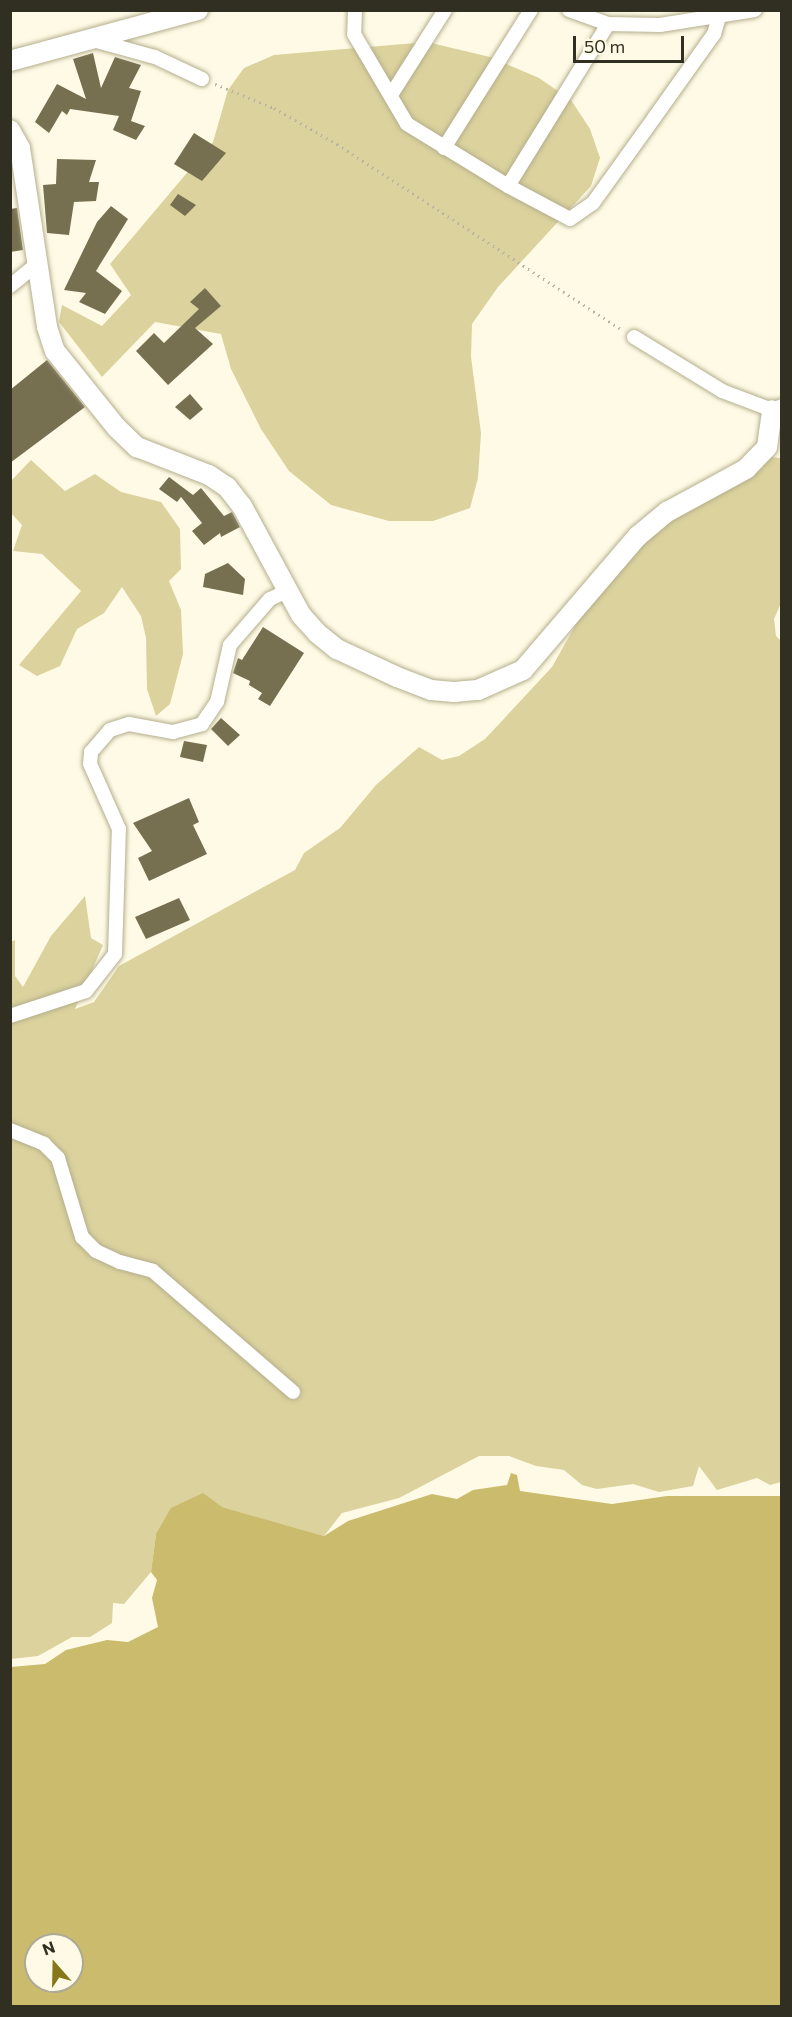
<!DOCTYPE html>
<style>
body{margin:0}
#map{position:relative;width:792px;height:2017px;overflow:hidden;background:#fefae5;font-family:Commissioner,sans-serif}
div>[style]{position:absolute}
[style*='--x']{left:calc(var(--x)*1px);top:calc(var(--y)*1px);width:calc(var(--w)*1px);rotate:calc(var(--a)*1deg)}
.green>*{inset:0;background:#dbd29d}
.water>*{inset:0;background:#cbbc6d}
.building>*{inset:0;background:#767051}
.path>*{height:3px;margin-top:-1.5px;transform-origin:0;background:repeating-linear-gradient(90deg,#b7b4a1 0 1.5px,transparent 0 6px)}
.roads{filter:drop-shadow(0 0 2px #b4ae8d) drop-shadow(0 0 2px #b4ae8d)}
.street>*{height:14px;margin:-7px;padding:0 7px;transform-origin:7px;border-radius:7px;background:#fff}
.secondary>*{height:20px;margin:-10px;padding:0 10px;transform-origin:10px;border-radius:10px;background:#fff}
span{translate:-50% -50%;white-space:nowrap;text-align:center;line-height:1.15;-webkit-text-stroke:6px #fefae5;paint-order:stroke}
.frame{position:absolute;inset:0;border:12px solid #312f21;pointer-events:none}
.north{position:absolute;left:24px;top:1933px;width:60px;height:60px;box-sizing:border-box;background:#fefae5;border:2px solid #aca997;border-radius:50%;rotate:340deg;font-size:16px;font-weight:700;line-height:24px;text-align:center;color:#312f21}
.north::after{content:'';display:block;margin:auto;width:21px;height:27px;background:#86771a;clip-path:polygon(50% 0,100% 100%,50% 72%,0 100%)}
.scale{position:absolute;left:573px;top:36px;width:111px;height:27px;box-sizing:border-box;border:3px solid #312f21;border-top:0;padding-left:8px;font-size:18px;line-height:21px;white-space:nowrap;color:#312f21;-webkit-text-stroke:4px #fefae5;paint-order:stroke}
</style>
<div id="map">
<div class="green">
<i style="clip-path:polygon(427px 42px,490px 57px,539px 78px,571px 100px,590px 129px,600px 158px,591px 186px,498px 287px,472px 324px,471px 357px,481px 433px,478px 478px,470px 508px,433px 521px,389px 521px,331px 505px,289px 471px,261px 429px,231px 369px,221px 334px,155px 322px,102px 377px,59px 322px,62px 305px,102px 326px,131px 295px,110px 264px,213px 142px,228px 90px,244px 68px,274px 55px)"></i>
<i style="clip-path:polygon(766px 457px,781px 458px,781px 603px,774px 619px,776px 636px,782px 642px,781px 1482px,770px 1485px,757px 1478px,717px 1490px,699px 1466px,693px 1486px,659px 1492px,633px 1484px,597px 1489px,582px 1485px,564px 1470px,536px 1466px,509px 1456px,479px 1456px,399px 1498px,342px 1513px,324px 1536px,221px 1507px,156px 1534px,151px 1572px,124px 1604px,113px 1603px,112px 1623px,90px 1637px,72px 1637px,38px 1656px,11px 1659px,11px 942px,15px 940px,15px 976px,23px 987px,51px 936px,85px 896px,91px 938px,103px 945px,75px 1009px,94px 1002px,119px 966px,295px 870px,304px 853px,340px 828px,376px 785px,419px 747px,442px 760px,459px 756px,485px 739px,552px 667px,621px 544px)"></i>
<i style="clip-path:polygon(31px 460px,65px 491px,95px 474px,121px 492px,161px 502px,180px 529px,181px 569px,169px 581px,181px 610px,183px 654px,170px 704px,156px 716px,147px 689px,146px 638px,141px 616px,122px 587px,104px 613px,77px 629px,60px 666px,37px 676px,19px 665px,81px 591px,42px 554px,13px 551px,22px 525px,11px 513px,11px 481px)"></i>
</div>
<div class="water">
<i style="clip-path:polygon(evenodd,511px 1473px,517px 1475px,520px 1491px,612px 1504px,667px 1496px,781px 1496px,781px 2006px,11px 2006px,11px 1667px,45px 1664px,66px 1650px,107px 1640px,128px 1642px,158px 1627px,152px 1598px,157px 1580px,151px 1572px,156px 1534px,171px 1508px,203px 1493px,222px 1507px,324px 1536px,348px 1521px,432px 1494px,457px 1499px,473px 1490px,507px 1485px,511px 1473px,36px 1945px,72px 1945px,72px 1981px,36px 1981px,36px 1945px)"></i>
</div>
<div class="building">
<i style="clip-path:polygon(93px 53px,101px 88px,115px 57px,141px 65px,129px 88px,141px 91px,131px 121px,145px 126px,136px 140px,113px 130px,119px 116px,70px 109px,67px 115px,62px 111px,49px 133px,35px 122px,57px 84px,86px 99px,73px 59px)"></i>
<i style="clip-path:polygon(194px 133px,226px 153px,202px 181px,174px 164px)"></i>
<i style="clip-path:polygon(57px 159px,96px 160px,89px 182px,99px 182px,96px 201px,74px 202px,69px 235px,47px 233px,43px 185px,56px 184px)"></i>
<i style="clip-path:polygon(178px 194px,196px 205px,185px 216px,170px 205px)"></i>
<i style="clip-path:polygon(111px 206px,128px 219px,96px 271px,122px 291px,105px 314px,79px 302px,86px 293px,64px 290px,97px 222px)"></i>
<i style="clip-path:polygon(17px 208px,23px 250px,10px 252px,10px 209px)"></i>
<i style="clip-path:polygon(205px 288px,221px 306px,195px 328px,213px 344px,168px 385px,136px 351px,154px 333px,164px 343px,199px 309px,190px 302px)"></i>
<i style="clip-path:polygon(47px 360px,85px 407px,10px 463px,10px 390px)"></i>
<i style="clip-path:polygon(190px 394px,203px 409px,190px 420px,175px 407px)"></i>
<i style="clip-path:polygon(169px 477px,193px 495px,201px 488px,224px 516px,232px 512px,240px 527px,221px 537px,220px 533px,204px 545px,192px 531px,202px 523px,181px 497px,177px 502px,159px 489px)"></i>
<i style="clip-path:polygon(228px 563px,245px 579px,243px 595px,203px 587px,205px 574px)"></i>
<i style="clip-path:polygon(263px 627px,304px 653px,270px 706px,258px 699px,262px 693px,249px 685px,250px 681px,233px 673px,238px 658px,242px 660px)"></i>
<i style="clip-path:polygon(221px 718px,240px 735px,228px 746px,211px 729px)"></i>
<i style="clip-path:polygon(184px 741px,207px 745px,203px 762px,180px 757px)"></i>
<i style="clip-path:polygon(189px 798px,199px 822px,193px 825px,207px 854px,149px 881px,138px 858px,152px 851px,133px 823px)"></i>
<i style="clip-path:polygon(179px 898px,190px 920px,146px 939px,135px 917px)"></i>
</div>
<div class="path">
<i style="--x:215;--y:84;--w:64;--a:22.1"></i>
<i style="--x:274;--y:108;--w:73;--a:29.7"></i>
<i style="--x:337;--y:144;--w:340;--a:33.1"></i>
</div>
<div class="roads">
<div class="street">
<i style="--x:355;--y:10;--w:24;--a:92"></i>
<i style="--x:354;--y:34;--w:104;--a:59.5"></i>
<i style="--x:407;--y:124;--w:119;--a:31.5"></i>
<i style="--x:508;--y:186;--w:70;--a:28"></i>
<i style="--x:570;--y:219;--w:28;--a:-35"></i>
<i style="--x:593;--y:203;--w:105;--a:-54.3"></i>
<i style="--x:654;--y:118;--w:103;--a:-54.5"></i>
<i style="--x:714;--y:34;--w:25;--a:-74"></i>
<i style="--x:569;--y:10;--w:41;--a:19.7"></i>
<i style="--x:608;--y:24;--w:52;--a:1.1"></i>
<i style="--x:660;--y:25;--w:96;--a:-9"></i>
<i style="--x:93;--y:40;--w:64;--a:15.3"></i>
<i style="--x:155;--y:57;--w:52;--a:25.1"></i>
<i style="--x:391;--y:95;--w:101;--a:-57.6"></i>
<i style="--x:444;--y:148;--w:163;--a:-57.8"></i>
<i style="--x:508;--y:186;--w:190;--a:-58.3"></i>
<i style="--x:10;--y:286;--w:33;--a:-39"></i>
<i style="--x:634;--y:337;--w:103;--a:31.5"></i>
<i style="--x:722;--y:391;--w:53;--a:20.8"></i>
<i style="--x:772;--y:410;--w:11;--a:-22"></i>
<i style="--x:10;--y:1016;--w:80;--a:-18.2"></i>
<i style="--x:86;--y:991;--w:47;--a:-51.9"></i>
<i style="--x:115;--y:954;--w:125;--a:-88.2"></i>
<i style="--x:119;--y:829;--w:71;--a:-114"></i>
<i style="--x:90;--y:764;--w:12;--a:-85"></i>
<i style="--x:91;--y:752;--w:29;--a:-49"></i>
<i style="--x:110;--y:730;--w:20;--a:-18"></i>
<i style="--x:129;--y:724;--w:45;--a:10.3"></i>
<i style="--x:173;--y:732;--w:30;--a:-15"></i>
<i style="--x:202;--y:724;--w:27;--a:-56"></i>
<i style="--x:217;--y:702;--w:58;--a:-77.2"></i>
<i style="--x:230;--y:645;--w:61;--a:-49"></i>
<i style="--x:270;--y:599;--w:19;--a:-25"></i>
<i style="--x:10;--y:1130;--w:37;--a:22"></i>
<i style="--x:44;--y:1144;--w:20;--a:45"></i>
<i style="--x:58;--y:1158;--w:83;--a:73.1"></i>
<i style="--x:82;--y:1237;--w:20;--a:45"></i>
<i style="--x:96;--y:1251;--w:26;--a:25"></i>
<i style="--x:120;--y:1262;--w:34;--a:15"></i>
<i style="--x:153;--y:1271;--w:185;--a:40.8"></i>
</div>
<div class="secondary">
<i style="--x:10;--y:61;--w:195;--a:-15.2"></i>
<i style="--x:10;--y:130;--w:21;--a:61"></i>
<i style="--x:20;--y:148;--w:181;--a:81.4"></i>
<i style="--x:47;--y:327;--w:25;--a:72"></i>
<i style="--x:55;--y:351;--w:99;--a:51.2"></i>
<i style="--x:117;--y:428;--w:28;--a:44"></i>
<i style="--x:137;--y:447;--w:77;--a:21.3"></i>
<i style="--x:209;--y:475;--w:22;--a:34"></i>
<i style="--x:227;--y:487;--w:24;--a:52"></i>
<i style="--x:242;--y:506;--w:124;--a:61.6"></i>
<i style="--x:301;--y:615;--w:24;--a:48"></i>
<i style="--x:317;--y:633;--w:26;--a:39"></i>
<i style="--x:337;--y:649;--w:66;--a:25"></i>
<i style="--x:397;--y:677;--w:36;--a:21"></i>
<i style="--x:431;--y:690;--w:23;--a:5"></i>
<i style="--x:454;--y:692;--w:24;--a:-5"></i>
<i style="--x:478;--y:690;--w:49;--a:-24"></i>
<i style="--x:523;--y:670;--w:177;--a:-49.4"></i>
<i style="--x:638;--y:536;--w:38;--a:-40"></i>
<i style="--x:667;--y:512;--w:90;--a:-28.6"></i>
<i style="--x:746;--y:469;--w:30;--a:-46"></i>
<i style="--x:767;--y:447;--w:37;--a:-82"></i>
</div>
</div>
<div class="frame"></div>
<div class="north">N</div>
<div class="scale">50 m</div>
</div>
